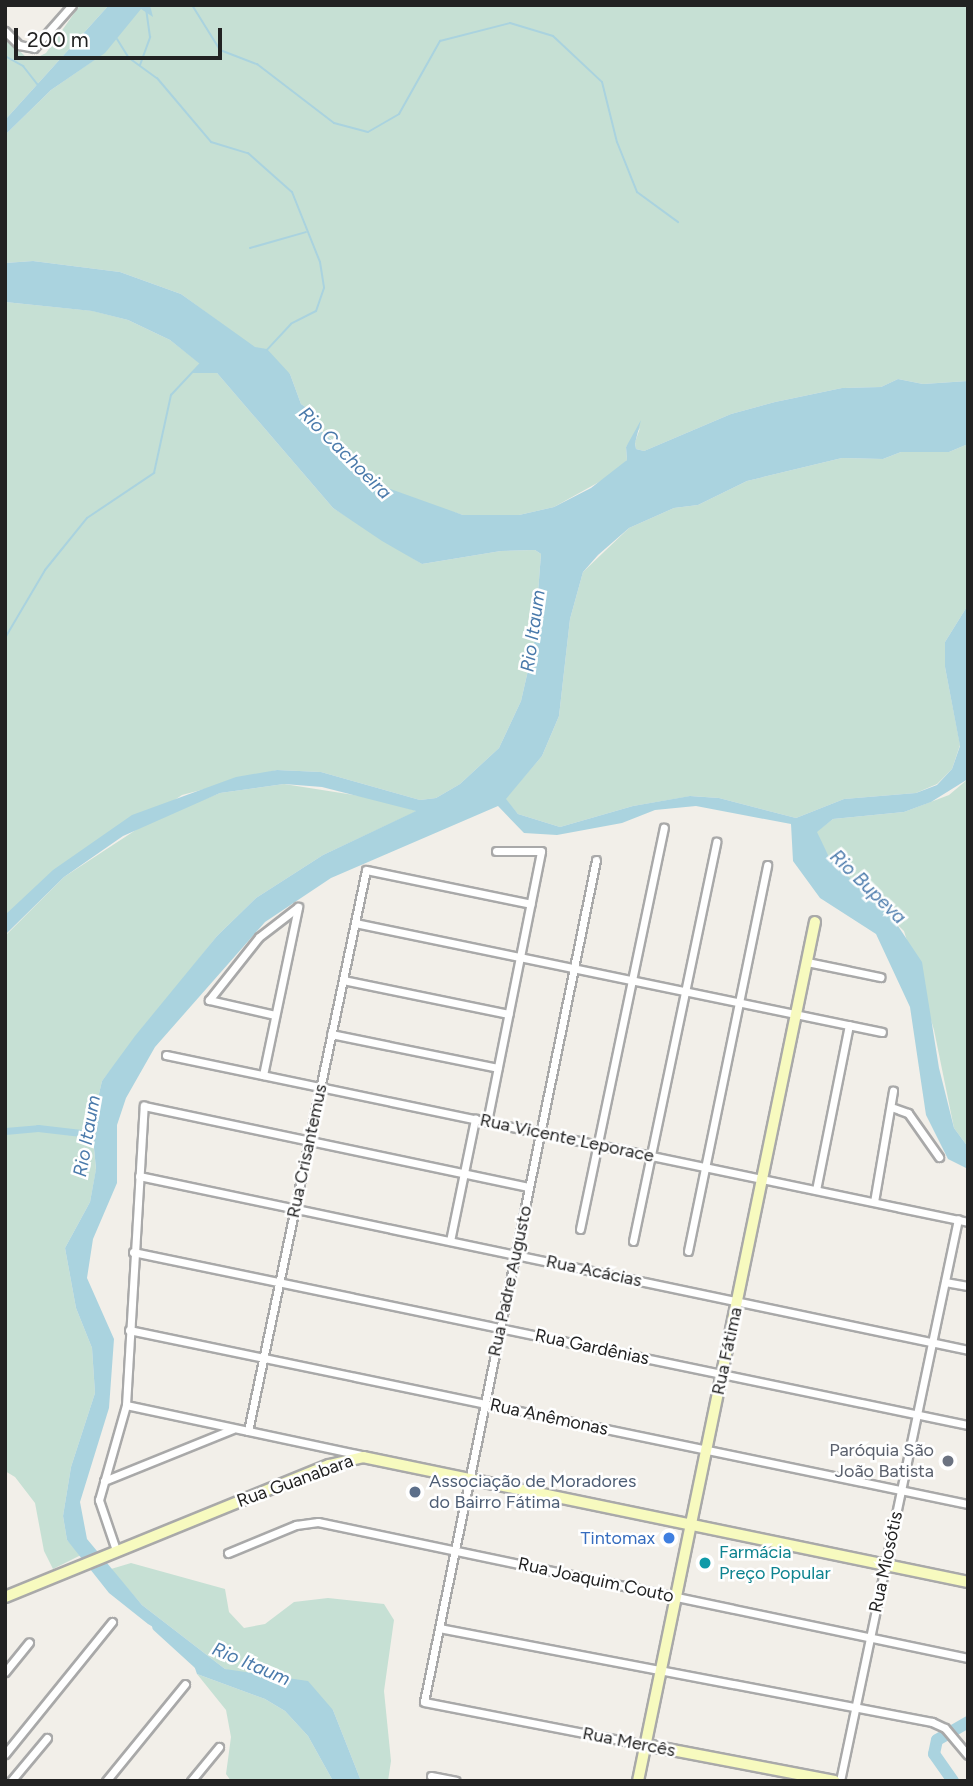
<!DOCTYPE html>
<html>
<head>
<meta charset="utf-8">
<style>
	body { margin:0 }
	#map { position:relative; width:973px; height:1786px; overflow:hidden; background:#f2efe9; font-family:Figtree,sans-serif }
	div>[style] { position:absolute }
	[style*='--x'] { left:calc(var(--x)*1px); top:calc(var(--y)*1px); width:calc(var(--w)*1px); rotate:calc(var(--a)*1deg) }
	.wetland>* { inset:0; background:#c6e0d4 }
	.water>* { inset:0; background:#aad3df }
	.stream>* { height:2px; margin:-1px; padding:0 1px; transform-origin:1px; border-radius:1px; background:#aad3df }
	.canal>* { height:7px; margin:-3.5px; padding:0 3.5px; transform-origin:3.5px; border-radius:3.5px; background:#aad3df }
	.river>* { height:12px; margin:-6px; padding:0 6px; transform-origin:6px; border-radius:6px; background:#aad3df }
	.roads { filter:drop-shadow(2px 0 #a9a9a9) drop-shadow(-2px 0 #a9a9a9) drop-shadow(0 2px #a9a9a9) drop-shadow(0 -2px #a9a9a9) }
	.street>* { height:7px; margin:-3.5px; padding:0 3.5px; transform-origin:3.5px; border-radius:3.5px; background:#fff }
	.secondary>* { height:10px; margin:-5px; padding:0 5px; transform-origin:5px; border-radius:5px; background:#f7fabf }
	.dots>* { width:19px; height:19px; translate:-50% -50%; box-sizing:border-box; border:4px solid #fff; border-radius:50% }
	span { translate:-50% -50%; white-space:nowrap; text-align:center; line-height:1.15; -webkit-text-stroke:5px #fff; paint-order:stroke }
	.street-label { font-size:18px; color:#222 }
	.worship-label { font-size:18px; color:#5b616d }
	.right { translate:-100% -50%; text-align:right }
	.service-label { font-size:18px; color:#4e5e75 }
	.left { translate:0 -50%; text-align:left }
	.shop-label { font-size:18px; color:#366cbe }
	.culture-label { font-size:18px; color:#0d838f }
	.water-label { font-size:19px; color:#4a7aab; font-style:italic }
	.frame { position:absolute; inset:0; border:7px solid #222; pointer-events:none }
	.scale { position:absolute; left:14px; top:28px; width:208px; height:32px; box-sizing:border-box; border:4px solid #222; border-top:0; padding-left:9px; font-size:21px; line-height:24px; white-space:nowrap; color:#222; -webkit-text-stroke:5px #fff; paint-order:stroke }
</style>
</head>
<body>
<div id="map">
	<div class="wetland">
		<div style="clip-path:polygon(80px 5px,109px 5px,5px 120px,5px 37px,27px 58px,36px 58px,46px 53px)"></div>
		<div style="clip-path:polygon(150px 5px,968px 5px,968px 381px,923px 384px,898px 379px,881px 387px,842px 388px,775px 402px,731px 414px,644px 451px,636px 449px,635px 442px,640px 428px,626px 447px,627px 460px,617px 472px,554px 507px,519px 515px,463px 515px,397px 495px,382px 486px,316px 425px,313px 412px,301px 404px,290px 374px,181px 294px,120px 272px,33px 261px,5px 263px,5px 135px,51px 90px,97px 58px,141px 8px,151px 14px)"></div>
		<div style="clip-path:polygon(5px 302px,93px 311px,128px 320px,170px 340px,201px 364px,193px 373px,217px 373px,333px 508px,422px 564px,501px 551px,535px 550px,541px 554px,534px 644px,521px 701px,499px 748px,460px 784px,436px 798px,420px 800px,321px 772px,277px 770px,182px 795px,5px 915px)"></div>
		<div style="clip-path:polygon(968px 444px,968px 605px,945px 642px,945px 667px,960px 745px,952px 769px,937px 784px,916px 793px,844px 799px,796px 818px,719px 798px,691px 796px,633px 806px,560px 827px,518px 814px,505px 799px,542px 756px,559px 716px,570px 619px,583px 572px,629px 528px,674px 508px,698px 505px,747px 481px,842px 458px,883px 459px,901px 452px,949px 452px)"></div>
		<div style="clip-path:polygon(968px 779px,968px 1147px,954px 1128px,934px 1030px,904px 931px,831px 861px,816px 832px,833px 819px,904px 812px,949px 795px)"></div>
		<div style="clip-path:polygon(284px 784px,373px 798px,417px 811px,323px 855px,256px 898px,217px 936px,102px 1081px,88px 1140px,94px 1148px,96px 1170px,90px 1202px,65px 1248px,76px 1308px,92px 1348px,95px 1393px,71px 1467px,63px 1516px,67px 1540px,81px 1555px,53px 1569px,44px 1551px,35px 1503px,15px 1477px,5px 1471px,5px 936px,64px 877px,148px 822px,220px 793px)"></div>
		<div style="clip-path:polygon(131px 1563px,225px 1589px,229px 1612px,244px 1628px,265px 1624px,294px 1602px,328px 1598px,384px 1604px,394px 1620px,384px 1691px,391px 1761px,388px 1781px,361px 1781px,333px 1710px,225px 1669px,142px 1605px,111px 1569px)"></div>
		<div style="clip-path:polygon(197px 1674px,265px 1699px,285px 1711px,308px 1736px,333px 1781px,231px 1781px,226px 1774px,231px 1737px,226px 1710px)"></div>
	</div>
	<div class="water">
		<div style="clip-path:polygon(109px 5px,150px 5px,153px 17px,141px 9px,105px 53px,51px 90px,5px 135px,5px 120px)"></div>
		<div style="clip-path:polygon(33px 261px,120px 272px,181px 294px,255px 347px,267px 349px,290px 374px,301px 404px,313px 412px,316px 426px,382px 486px,463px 515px,519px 515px,554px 507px,591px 488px,627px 460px,626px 447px,641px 420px,635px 443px,636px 449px,644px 451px,731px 414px,775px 402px,842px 388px,881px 387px,898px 379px,923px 384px,968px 381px,968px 444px,949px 452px,901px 452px,883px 459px,842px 458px,747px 481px,698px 505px,674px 508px,629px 528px,598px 555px,583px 572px,570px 619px,559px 716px,542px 756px,506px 799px,518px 814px,560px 827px,633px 806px,690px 796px,719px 798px,796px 818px,844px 799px,916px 793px,937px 785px,952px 769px,960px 746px,945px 667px,945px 642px,968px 605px,968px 779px,931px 802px,904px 812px,833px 819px,817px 832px,831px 861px,890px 914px,922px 962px,939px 1068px,954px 1128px,968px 1147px,968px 1169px,948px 1159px,926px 1115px,910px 1007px,876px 934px,820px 898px,793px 861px,791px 824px,696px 806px,655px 810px,622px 823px,557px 835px,524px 833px,498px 806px,331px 878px,265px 922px,155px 1047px,126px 1098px,117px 1125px,117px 1183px,93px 1239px,87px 1278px,114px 1339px,109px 1408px,80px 1502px,87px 1539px,142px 1605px,225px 1669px,308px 1681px,333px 1710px,361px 1781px,333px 1781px,308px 1736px,285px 1711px,265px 1699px,197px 1674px,188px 1648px,148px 1624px,109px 1593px,67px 1540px,63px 1516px,71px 1467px,95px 1393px,92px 1348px,76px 1308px,65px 1248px,90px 1202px,96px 1169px,94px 1148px,88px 1140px,102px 1081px,135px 1036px,217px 936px,256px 898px,323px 855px,416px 811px,322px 787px,284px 784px,220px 793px,123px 836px,64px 877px,5px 935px,5px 915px,53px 870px,132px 815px,236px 777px,277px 770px,321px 772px,420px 800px,436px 798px,460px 784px,499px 748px,521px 701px,534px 644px,541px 554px,535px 550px,501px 551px,422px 564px,382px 541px,333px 508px,217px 373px,192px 373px,200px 364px,170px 340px,128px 320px,92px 311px,5px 302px,5px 263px)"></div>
	</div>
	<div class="stream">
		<div style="--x:192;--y:5;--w:53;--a:58.1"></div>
		<div style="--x:220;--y:50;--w:40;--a:21"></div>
		<div style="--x:257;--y:64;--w:97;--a:37.5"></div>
		<div style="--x:334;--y:123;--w:35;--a:15"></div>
		<div style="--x:368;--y:132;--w:36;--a:-30"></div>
		<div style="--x:399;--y:114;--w:84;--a:-60.7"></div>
		<div style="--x:440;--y:41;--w:72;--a:-14.4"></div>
		<div style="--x:510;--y:23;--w:45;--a:16.8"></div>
		<div style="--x:553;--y:36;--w:67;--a:43.2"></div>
		<div style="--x:602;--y:82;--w:62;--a:76"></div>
		<div style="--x:617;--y:142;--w:54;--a:68.2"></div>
		<div style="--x:637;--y:192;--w:51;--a:36.2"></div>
		<div style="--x:117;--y:39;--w:22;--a:58"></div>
		<div style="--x:129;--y:58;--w:34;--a:36"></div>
		<div style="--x:157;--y:78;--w:84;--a:49.8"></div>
		<div style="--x:211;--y:142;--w:39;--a:17"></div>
		<div style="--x:248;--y:153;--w:59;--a:41.6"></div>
		<div style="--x:292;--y:192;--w:75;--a:68.2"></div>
		<div style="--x:320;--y:262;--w:26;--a:81"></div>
		<div style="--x:324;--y:288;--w:24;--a:109"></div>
		<div style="--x:316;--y:311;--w:28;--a:153"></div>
		<div style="--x:291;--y:324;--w:35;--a:133"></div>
		<div style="--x:5;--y:56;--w:21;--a:29"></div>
		<div style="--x:23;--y:66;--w:24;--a:52"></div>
		<div style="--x:140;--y:65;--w:30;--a:-70"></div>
		<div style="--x:150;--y:37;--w:27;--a:-98"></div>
		<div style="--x:250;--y:248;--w:58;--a:-15.9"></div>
		<div style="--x:5;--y:638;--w:79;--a:-59.5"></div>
		<div style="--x:45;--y:570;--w:67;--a:-51.1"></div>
		<div style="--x:87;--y:518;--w:81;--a:-33.9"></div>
		<div style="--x:154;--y:473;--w:80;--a:-77.7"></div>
		<div style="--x:171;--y:395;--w:42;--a:-46.9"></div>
	</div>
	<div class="canal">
		<div style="--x:5;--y:1131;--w:33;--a:-5"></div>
		<div style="--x:38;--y:1128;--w:52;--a:6.6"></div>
	</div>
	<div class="river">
		<div style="--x:158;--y:1626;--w:62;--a:42.4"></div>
		<div style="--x:953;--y:1781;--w:33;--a:-125"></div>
		<div style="--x:934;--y:1754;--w:14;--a:-78"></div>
		<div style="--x:937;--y:1740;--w:36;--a:-30"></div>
	</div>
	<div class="roads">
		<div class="street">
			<div style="--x:5;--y:31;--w:20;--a:45"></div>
			<div style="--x:19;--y:45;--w:15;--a:11"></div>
			<div style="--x:34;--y:48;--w:57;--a:-48.5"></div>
			<div style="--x:596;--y:860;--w:859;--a:101.55"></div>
			<div style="--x:424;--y:1702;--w:226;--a:11"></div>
			<div style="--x:355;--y:923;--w:538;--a:11.69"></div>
			<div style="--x:807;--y:962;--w:75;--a:11.6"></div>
			<div style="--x:343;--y:980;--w:169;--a:11.6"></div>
			<div style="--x:275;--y:1015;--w:68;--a:-167.2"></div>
			<div style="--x:209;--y:1000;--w:80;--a:-51.6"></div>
			<div style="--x:259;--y:937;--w:49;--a:-37.6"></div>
			<div style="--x:331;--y:1034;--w:170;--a:11.5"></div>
			<div style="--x:166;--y:1055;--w:819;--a:11.76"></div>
			<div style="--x:263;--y:1075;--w:172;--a:-78.2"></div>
			<div style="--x:894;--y:1108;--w:15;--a:20"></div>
			<div style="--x:908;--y:1113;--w:54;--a:54.8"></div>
			<div style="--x:487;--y:1122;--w:276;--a:-78.7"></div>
			<div style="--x:541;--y:851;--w:45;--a:180"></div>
			<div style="--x:139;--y:1176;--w:847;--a:11.85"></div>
			<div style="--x:816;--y:1190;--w:168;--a:-78.7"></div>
			<div style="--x:874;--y:1202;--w:113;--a:-80.3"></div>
			<div style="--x:580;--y:1229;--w:410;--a:-78.2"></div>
			<div style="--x:450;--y:1241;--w:125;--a:-78.4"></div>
			<div style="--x:633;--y:1241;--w:408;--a:-78.2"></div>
			<div style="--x:688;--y:1251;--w:394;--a:-78.4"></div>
			<div style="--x:133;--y:1252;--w:853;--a:11.71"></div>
			<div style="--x:945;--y:1282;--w:23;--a:10"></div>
			<div style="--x:129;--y:1330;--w:857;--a:11.72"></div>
			<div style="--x:126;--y:1405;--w:244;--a:12"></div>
			<div style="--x:248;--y:1431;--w:573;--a:-78.12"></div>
			<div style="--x:366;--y:870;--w:168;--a:11.6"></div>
			<div style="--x:104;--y:1481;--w:139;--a:-22"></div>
			<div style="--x:116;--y:1550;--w:53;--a:-108.8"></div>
			<div style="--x:99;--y:1500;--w:99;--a:-74.1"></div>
			<div style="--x:126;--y:1405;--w:300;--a:-86.6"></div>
			<div style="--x:144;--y:1106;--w:393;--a:11.9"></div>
			<div style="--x:228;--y:1553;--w:74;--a:-22.4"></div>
			<div style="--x:296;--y:1525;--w:22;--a:-8"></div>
			<div style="--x:318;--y:1522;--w:664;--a:11.82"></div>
			<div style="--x:439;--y:1628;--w:502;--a:10.79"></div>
			<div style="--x:932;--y:1722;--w:14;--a:25"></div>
			<div style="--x:945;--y:1728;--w:35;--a:50"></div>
			<div style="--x:5;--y:1672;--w:38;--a:-51"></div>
			<div style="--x:5;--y:1754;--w:170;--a:-51"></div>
			<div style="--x:431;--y:1776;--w:25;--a:11"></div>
			<div style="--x:11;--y:1781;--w:56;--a:-50.1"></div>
			<div style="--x:106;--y:1781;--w:125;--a:-50.8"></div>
			<div style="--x:191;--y:1781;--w:44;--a:-50.5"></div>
			<div style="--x:840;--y:1781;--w:574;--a:-78.14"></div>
		</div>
		<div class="secondary">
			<div style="--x:5;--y:1597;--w:350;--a:-22.2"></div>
			<div style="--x:329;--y:1465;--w:35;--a:-13"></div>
			<div style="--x:363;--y:1457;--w:618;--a:11.67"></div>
			<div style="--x:646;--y:1745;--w:192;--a:10.8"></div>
			<div style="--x:638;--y:1781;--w:877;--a:-78.36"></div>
		</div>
	</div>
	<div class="dots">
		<div style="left:948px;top:1461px;background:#6b7280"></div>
		<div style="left:415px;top:1492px;background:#5c6f8a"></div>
		<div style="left:669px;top:1538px;background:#3f7fe0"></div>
		<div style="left:705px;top:1563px;background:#0f9aa8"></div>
	</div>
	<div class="street-label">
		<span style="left:567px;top:1138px;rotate:12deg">Rua Vicente Leporace</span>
		<span style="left:307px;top:1151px;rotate:-78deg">Rua Crisantemus</span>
		<span style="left:594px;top:1271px;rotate:12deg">Rua Acácias</span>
		<span style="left:510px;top:1281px;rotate:-78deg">Rua Padre Augusto</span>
		<span style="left:592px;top:1347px;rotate:12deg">Rua Gardênias</span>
		<span style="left:727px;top:1351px;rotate:-78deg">Rua Fátima</span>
		<span style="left:549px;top:1417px;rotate:12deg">Rua Anêmonas</span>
		<span style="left:295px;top:1481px;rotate:-20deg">Rua Guanabara</span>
		<span style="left:886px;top:1562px;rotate:-78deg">Rua Miosótis</span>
		<span style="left:596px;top:1580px;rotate:12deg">Rua Joaquim Couto</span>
		<span style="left:629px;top:1742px;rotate:11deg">Rua Mercês</span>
	</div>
	<div class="worship-label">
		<span class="right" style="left:934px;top:1461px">Paróquia São<br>João Batista</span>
	</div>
	<div class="service-label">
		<span class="left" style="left:429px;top:1492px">Associação de Moradores<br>do Bairro Fátima</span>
	</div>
	<div class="shop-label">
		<span class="right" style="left:655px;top:1538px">Tintomax</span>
	</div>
	<div class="culture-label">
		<span class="left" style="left:719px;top:1563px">Farmácia<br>Preço Popular</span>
	</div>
	<div class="water-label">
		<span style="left:345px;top:453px;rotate:45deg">Rio Cachoeira</span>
		<span style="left:533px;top:631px;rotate:-82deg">Rio Itaum</span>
		<span style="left:868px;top:887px;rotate:44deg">Rio Bupeva</span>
		<span style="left:87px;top:1136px;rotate:-80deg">Rio Itaum</span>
		<span style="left:251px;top:1664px;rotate:23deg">Rio Itaum</span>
	</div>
	<div class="frame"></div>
	<div class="scale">200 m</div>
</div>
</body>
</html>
